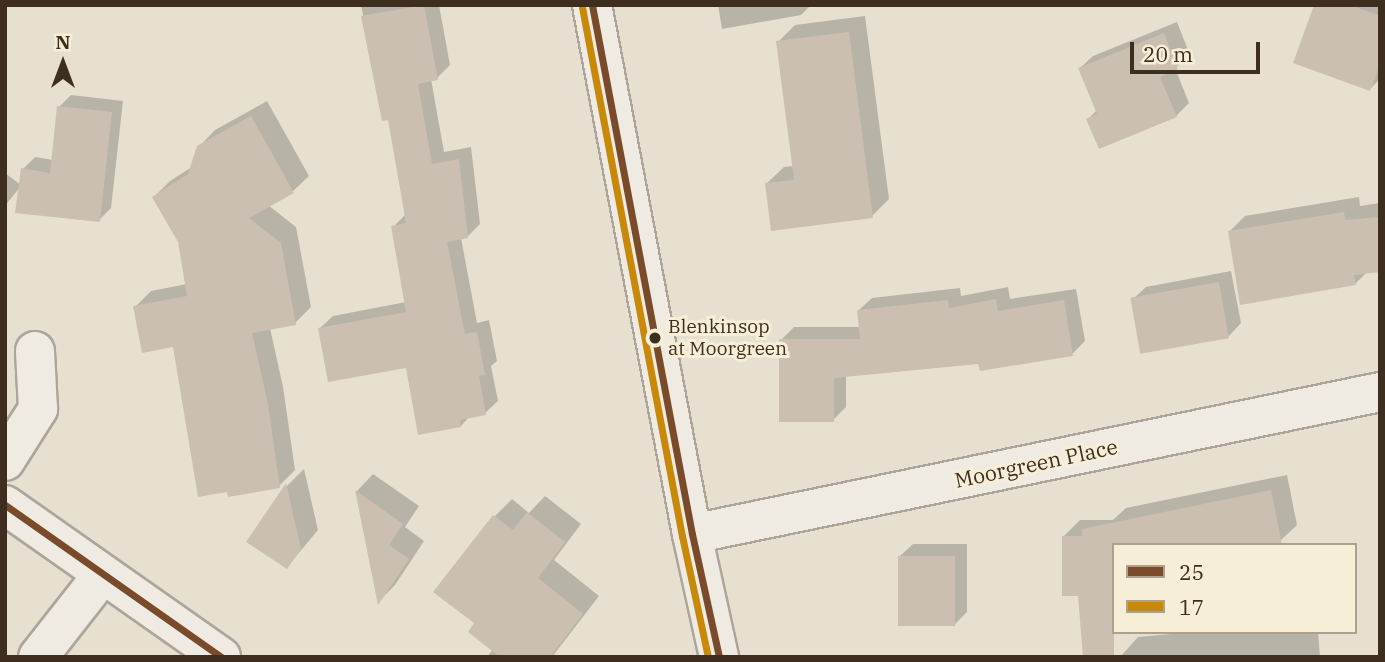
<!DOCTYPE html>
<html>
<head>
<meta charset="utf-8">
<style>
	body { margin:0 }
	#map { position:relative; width:1385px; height:662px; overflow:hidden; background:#e7e0d1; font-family:"IBM Plex Serif",serif }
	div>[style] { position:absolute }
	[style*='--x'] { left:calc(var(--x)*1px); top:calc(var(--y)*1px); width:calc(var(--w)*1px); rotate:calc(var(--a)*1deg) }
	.shadow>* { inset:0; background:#0003 }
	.building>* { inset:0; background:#cbbfb2; transform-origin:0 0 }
	.roads { filter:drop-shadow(2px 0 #ada599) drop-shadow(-2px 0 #ada599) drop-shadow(0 2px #ada599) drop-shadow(0 -2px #ada599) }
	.street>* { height:38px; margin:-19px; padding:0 19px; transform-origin:19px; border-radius:19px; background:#efebe3 }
	.secondary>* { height:38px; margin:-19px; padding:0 19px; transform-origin:19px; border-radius:19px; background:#efebe3 }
	.bus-1>* { height:7px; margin:-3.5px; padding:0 3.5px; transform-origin:3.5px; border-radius:3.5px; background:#7a4b2a }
	.bus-2>* { height:7px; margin:-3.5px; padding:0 3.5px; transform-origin:3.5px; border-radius:3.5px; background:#c88808 }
	.dots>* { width:19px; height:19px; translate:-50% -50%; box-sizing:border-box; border:4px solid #f7eed8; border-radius:50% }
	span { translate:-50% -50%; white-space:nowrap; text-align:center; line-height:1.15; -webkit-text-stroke:6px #f7eed8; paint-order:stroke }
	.bus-label { font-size:19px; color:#3d2e20 }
	.left { translate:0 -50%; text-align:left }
	.street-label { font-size:21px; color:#3d2e20 }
	.frame { position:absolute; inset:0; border:7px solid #3d2e20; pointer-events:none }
	.legend { position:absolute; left:1112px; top:543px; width:245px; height:91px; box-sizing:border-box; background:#f7eed8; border:2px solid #ada18e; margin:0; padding:9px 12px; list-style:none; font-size:21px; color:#3d2e20 }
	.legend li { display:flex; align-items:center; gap:14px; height:35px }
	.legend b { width:35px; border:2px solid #ada18e }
	.north { position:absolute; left:28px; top:28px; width:70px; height:70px; -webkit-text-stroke:5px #f7eed8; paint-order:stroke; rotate:0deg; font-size:19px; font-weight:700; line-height:28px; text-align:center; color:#3d2e20 }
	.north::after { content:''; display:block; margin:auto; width:24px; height:32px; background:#3d2e20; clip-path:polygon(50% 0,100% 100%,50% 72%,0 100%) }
	.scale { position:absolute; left:1130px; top:42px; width:130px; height:32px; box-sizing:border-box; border:4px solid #3d2e20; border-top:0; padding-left:9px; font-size:21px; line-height:24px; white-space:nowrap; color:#3d2e20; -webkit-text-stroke:5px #f7eed8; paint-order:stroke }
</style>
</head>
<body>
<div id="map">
	<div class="shadow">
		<div style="clip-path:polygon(361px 5px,439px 5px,450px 65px,437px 78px,431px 79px,444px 152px,471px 147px,480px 224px,467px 237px,461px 238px,477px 323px,489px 320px,497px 361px,491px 366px,498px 401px,485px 413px,470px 416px,461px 426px,408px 365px,320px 328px,333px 316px,406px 302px,393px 227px,406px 214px,389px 118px,383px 119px)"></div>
		<div style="clip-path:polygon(718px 5px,811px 5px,801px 15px,722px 29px)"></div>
		<div style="clip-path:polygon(1315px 5px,1380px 5px,1380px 79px,1370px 89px)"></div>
		<div style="clip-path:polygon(865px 16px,889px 199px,872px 216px,766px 184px,784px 167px,794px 166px,778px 42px,795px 25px)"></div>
		<div style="clip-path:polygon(1177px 22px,1190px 55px,1175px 68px,1189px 103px,1176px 116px,1088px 119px,1097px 110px,1080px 68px,1093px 56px)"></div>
		<div style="clip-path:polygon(71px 95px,123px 101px,111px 208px,99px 220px,20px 187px,5px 206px,5px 173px,21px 185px,23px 169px,35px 157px,53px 160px,59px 107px)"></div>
		<div style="clip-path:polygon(267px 101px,309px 176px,293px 191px,268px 205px,296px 227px,311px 307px,295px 323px,270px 328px,283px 387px,295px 470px,279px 486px,174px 345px,135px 307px,151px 291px,187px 284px,179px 242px,154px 197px,170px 181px,192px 167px,199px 147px,215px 130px)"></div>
		<div style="clip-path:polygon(1359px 197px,1360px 206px,1380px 203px,1380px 270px,1367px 272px,1355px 284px,1229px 232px,1245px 216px)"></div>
		<div style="clip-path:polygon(1231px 271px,1241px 323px,1229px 336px,1133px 299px,1146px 287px)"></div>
		<div style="clip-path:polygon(1008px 287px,1010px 299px,1076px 289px,1085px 341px,1072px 354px,846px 375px,846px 407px,833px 420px,781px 340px,794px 327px,861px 327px,859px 310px,872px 298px,960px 288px,961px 296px)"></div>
		<div style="clip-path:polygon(304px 469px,318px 530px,287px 567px,249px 542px,288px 485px)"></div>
		<div style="clip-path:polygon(373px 474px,419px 506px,405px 527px,424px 541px,395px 585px,379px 601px,357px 491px)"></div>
		<div style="clip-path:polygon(1287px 475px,1297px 525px,1280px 541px,1114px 545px,1064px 536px,1080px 520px,1113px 520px,1126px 508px)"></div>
		<div style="clip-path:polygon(545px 496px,581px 524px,554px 560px,599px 596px,552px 657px,487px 657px,493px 649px,477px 622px,494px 517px,512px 499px,529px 513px)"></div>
		<div style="clip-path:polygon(913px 544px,967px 544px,967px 612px,954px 625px,900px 556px)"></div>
		<div style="clip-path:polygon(1193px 632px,1318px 632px,1320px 657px,1120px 657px,1138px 637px)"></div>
	</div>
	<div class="building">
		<div style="clip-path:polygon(424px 5px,438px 80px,418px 84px,432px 164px,459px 159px,468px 238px,447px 242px,465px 334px,477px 332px,485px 375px,479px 376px,486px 415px,460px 420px,461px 427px,418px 435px,406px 368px,328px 382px,318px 328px,406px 312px,391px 226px,406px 223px,388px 120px,382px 121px,361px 16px)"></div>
		<div style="clip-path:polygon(1314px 5px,1351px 5px,1380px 16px,1380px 64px,1370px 91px,1293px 63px)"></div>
		<div style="clip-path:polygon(849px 32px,873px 218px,771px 231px,765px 183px,794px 180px,776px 41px)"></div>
		<div style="clip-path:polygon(1164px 33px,1178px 69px,1160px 77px,1177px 117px,1099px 149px,1086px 119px,1097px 114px,1078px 68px)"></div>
		<div style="clip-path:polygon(57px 106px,112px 112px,100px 222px,15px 213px,21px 168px,50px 173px)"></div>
		<div style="clip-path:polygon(251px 116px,294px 193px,249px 218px,281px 243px,296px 325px,252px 333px,268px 404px,280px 488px,228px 497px,227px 492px,198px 497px,173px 347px,142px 353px,133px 306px,187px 296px,178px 242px,152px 197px,188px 174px,197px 146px)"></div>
		<div style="clip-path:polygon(1344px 212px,1345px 220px,1380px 217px,1380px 272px,1354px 275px,1356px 285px,1240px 305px,1228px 231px)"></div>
		<div style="left:1219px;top:282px;width:57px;height:90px;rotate:80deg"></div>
		<div style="clip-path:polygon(996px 299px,998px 311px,1064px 300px,1073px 356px,980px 371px,978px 364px,834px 378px,834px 422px,779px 422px,779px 339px,860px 339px,857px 310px,948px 300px,949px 308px)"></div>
		<div style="clip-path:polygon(286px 483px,301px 549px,287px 569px,246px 542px)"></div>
		<div style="clip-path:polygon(355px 490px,403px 524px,389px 545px,409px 559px,378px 605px)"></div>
		<div style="clip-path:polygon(1271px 490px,1282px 545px,1114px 545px,1114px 657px,1083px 657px,1078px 596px,1062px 596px,1062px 536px,1082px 536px,1082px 529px)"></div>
		<div style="clip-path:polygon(527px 512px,565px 542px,538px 578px,583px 614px,550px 657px,500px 657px,468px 632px,474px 623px,433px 592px,493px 515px,513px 530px)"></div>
		<div style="left:898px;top:556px;width:57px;height:70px"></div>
	</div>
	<div class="roads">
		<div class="street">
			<div style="--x:5;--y:461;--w:62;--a:-57.6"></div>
			<div style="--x:38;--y:409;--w:58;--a:-93"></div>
			<div style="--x:692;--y:534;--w:703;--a:-11.66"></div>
			<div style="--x:38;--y:657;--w:105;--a:-51.9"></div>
		</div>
		<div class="secondary">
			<div style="--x:592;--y:5;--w:538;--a:79.3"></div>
			<div style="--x:692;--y:534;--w:126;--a:77.6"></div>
			<div style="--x:5;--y:505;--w:264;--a:35.1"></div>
		</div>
	</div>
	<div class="bus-1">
		<div style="--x:592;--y:5;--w:538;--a:79.3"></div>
		<div style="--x:692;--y:534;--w:126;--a:77.6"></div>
		<div style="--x:5;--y:505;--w:264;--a:35.1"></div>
	</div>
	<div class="bus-2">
		<div style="--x:582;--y:7;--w:538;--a:79.3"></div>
		<div style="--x:682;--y:536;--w:124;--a:77.9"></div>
	</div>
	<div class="dots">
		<div style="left:655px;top:338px;background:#3d2e20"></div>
	</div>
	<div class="bus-label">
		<span class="left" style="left:668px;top:338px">Blenkinsop<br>at Moorgreen</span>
	</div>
	<div class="street-label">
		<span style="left:1036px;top:463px;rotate:-12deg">Moorgreen Place</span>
	</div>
	<div class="frame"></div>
	<ul class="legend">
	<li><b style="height:9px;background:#7a4b2a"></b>25</li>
	<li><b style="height:9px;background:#c88808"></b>17</li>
	</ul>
	<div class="north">N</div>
	<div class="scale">20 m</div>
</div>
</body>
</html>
